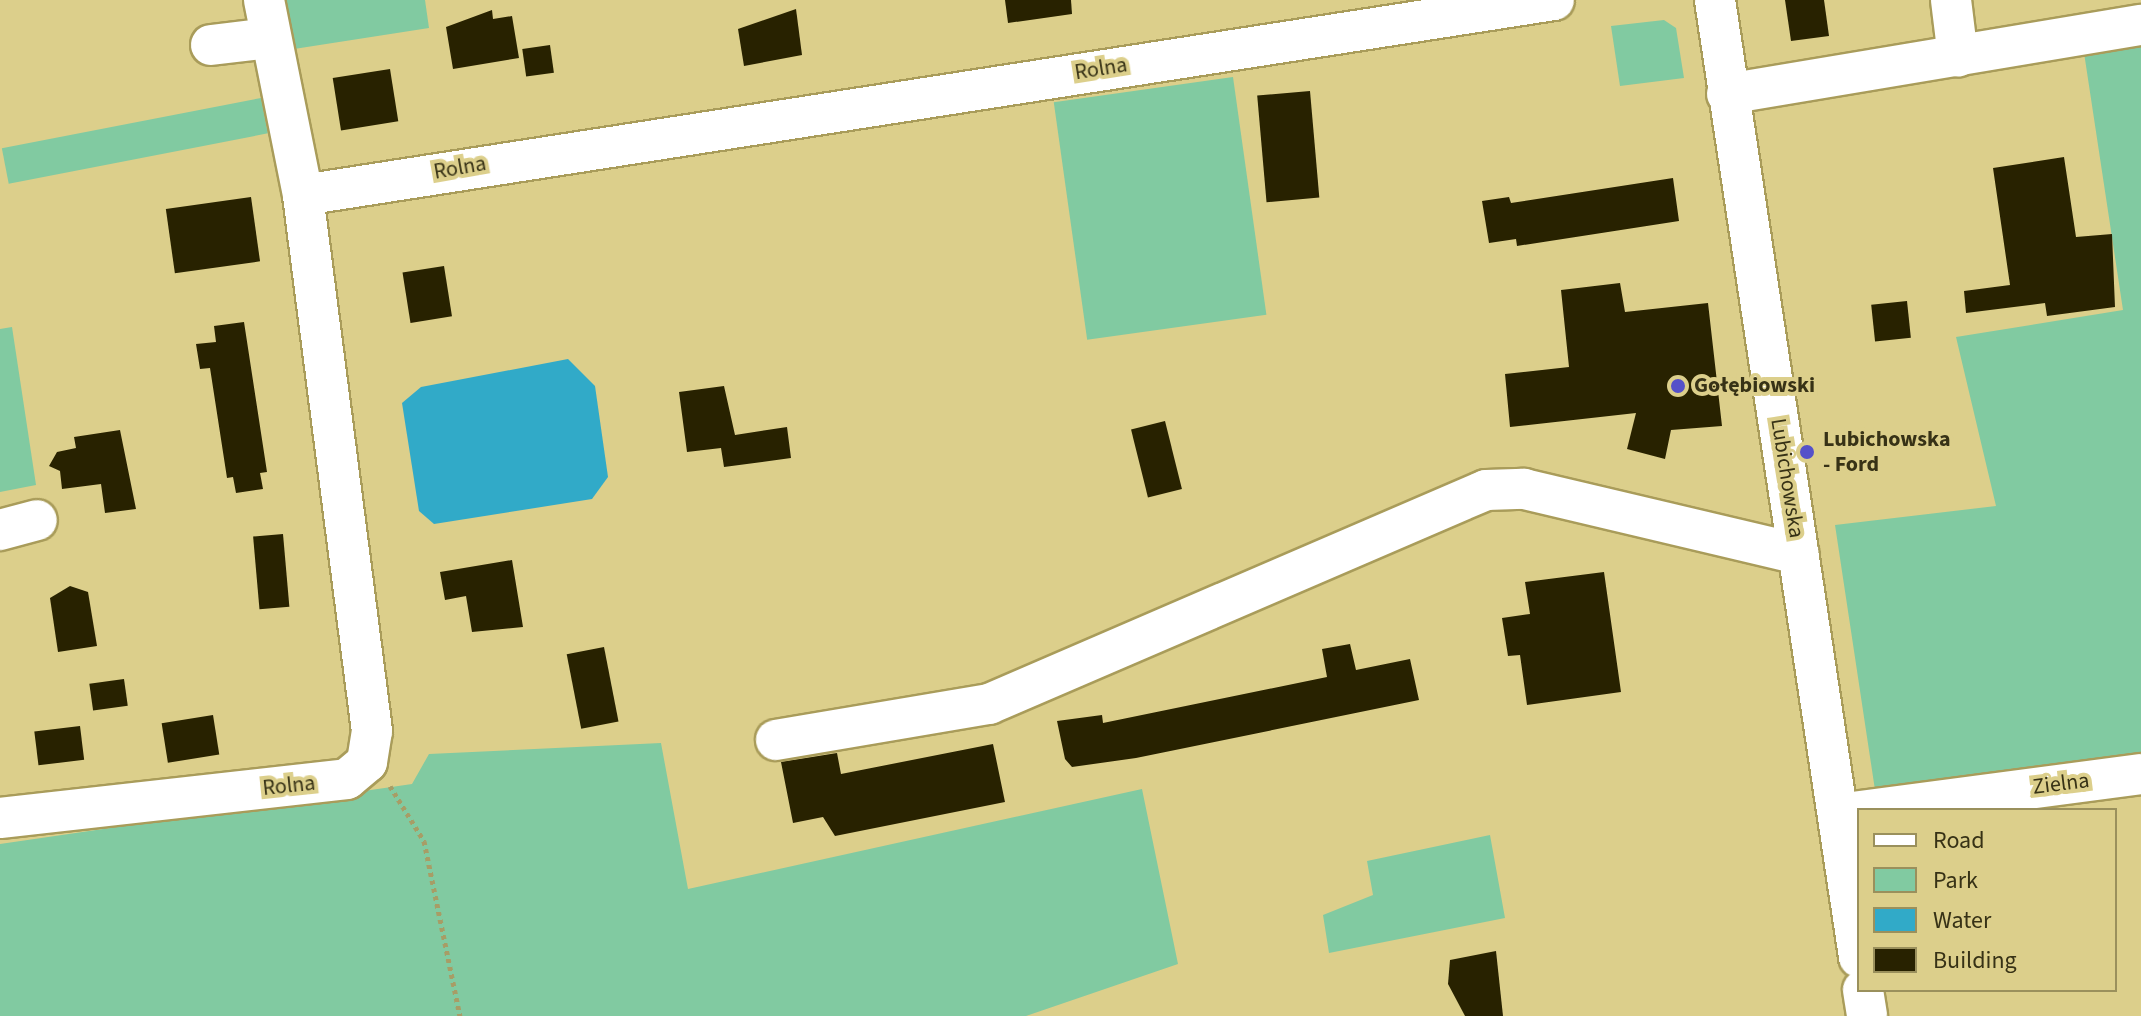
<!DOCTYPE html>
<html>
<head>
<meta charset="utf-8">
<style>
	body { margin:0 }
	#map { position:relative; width:2141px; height:1016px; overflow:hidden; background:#dccf8b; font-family:"Source Sans 3",sans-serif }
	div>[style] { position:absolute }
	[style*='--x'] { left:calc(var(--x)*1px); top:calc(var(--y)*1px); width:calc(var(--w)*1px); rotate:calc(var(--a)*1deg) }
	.green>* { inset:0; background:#81caa1; transform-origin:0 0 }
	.water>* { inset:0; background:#31aac8 }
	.building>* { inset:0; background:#282200; transform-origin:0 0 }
	.path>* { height:5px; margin-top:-2.5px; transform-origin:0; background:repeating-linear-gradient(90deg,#a79d66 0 4px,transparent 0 8px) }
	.roads { filter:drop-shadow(2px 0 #a99c5a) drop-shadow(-2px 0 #a99c5a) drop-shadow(0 2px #a99c5a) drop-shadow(0 -2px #a99c5a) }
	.minor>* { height:40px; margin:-20px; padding:0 20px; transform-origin:20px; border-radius:20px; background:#fff }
	.dots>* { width:22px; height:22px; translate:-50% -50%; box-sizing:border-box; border:4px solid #dccf8b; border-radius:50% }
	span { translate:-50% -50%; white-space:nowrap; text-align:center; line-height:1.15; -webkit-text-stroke:8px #dccf8b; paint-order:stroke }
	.street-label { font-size:22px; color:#373216 }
	.poi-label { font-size:22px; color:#373216; font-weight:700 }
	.left { translate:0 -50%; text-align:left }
	.legend { position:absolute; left:1857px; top:808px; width:260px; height:184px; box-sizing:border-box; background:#dccf8b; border:2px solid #9a905c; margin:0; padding:10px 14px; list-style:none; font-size:24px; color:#373216 }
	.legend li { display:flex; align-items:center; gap:16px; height:40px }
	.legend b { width:40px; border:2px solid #9a905c }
</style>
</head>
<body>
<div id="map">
	<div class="green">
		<div style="clip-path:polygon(286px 0,425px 0,429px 28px,294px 49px)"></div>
		<div style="clip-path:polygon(1664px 20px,1676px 28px,1684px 78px,1620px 86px,1611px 26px)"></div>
		<div style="clip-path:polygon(2141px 37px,2141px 760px,1875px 790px,1835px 525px,1996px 506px,1956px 337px,2123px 310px,2083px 46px)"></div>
		<div style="left:1233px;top:77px;width:240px;height:181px;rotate:82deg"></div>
		<div style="left:261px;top:98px;width:36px;height:264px;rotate:79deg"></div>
		<div style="clip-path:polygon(12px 327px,36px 485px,0 492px,0 329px)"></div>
		<div style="clip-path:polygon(661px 743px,688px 889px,1142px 789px,1178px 964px,1026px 1016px,0 1016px,0 844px,412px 784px,429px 754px)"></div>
		<div style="clip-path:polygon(1490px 835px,1505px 918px,1329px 953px,1323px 915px,1373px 895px,1367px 861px)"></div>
	</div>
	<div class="water">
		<div style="clip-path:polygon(568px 359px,595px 386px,608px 477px,592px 499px,434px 524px,419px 511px,402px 403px,421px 387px)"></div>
	</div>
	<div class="building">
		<div style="clip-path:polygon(1005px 0,1071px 0,1072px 14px,1008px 23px)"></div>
		<div style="clip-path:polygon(1785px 0,1824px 0,1829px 36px,1791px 41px)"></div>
		<div style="clip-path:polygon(796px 9px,802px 55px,744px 66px,738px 29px)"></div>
		<div style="clip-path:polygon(492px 10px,493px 19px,512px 16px,519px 58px,453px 69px,446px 27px)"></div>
		<div style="left:550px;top:45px;width:28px;height:28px;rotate:82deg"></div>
		<div style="left:390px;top:69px;width:53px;height:58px;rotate:81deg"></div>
		<div style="left:1310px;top:91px;width:107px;height:53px;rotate:85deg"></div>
		<div style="clip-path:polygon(2064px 157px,2076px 237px,2112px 234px,2115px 307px,2047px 316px,2045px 303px,1966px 313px,1964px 291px,2010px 285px,1993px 168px)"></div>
		<div style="clip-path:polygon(1673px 178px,1679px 221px,1517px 246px,1516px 239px,1489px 243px,1482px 201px,1509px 197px,1511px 203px)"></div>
		<div style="left:251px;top:197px;width:65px;height:86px;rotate:82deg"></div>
		<div style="left:444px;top:266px;width:51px;height:42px;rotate:81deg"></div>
		<div style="clip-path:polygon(1620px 283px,1625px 312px,1708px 303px,1722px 426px,1671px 430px,1665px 459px,1627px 449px,1636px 413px,1510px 427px,1505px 374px,1569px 367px,1561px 290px)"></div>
		<div style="left:1907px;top:301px;width:37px;height:36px;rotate:84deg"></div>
		<div style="clip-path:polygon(244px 322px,267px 472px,260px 473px,263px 489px,236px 493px,233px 477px,227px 478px,210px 368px,200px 369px,196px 344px,216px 342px,214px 326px)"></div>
		<div style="clip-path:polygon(724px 386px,735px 435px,787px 427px,791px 458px,724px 467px,721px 448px,687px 452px,679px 392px)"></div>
		<div style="left:1165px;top:421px;width:70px;height:35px;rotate:76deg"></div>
		<div style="clip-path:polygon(120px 430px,136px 509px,105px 513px,101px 484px,62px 489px,60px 471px,49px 466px,57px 452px,76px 448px,74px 437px)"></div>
		<div style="left:283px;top:534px;width:73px;height:30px;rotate:85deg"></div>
		<div style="clip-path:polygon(512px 560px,523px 627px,472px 632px,466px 596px,445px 600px,440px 572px)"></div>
		<div style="clip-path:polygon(1604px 572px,1621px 692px,1527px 705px,1520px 655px,1508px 656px,1502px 618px,1530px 614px,1525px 582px)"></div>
		<div style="clip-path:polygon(70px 586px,88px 592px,97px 646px,58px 652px,50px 598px)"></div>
		<div style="clip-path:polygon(1350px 644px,1356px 670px,1410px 659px,1419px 700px,1136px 758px,1072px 767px,1065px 759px,1057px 721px,1102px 715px,1103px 723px,1327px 677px,1322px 649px)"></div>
		<div style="left:604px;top:647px;width:76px;height:38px;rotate:79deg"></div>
		<div style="left:124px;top:679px;width:27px;height:35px;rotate:82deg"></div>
		<div style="left:213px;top:715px;width:40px;height:52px;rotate:81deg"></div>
		<div style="left:80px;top:726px;width:34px;height:46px;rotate:83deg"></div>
		<div style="clip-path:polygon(993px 744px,1005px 802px,835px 836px,823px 817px,793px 823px,781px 762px,837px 753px,841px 774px)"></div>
		<div style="clip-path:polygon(1496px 951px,1503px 1016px,1465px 1016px,1448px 984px,1450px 960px)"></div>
	</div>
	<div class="path">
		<div style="--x:390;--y:786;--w:65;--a:58.3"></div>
		<div style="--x:424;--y:841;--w:179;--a:78.4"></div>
	</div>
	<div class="roads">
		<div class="minor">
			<div style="--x:264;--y:0;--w:199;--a:78.7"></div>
			<div style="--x:1715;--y:0;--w:968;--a:81.44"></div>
			<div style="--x:1951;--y:0;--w:57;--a:83"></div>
			<div style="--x:211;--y:45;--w:58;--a:-6.9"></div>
			<div style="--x:1727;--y:94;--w:420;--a:-9.5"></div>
			<div style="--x:0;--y:530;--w:38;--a:-15"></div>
			<div style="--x:776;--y:740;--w:216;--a:-9.6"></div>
			<div style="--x:989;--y:704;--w:541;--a:-23.3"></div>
			<div style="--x:1486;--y:490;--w:38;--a:-2"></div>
			<div style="--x:1524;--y:489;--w:282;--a:13.3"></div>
			<div style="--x:1838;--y:814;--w:306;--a:-7.5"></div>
			<div style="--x:0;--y:818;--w:349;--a:-6.4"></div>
			<div style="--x:347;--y:779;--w:26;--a:-40"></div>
			<div style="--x:367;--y:762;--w:31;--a:-81"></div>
			<div style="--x:372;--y:731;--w:540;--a:-97.34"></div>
			<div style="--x:303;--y:195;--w:1266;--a:-8.86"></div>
			<div style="--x:1863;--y:990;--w:26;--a:81"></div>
		</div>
	</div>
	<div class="dots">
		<div style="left:1678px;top:386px;background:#5551c9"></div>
		<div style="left:1807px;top:452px;background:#5551c9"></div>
	</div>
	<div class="street-label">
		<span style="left:1101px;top:69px;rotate:-9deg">Rolna</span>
		<span style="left:460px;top:168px;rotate:-10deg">Rolna</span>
		<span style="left:1787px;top:478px;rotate:81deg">Lubichowska</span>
		<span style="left:2061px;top:784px;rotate:-7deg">Zielna</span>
		<span style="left:289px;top:786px;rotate:-6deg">Rolna</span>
	</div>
	<div class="poi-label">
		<span class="left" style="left:1694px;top:386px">Gołębiowski</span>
		<span class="left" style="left:1823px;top:452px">Lubichowska<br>- Ford</span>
	</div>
	<ul class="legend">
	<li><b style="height:10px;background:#fff"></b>Road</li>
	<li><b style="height:22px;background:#81caa1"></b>Park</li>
	<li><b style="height:22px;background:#31aac8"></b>Water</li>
	<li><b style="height:22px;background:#282200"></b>Building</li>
	</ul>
</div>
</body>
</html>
